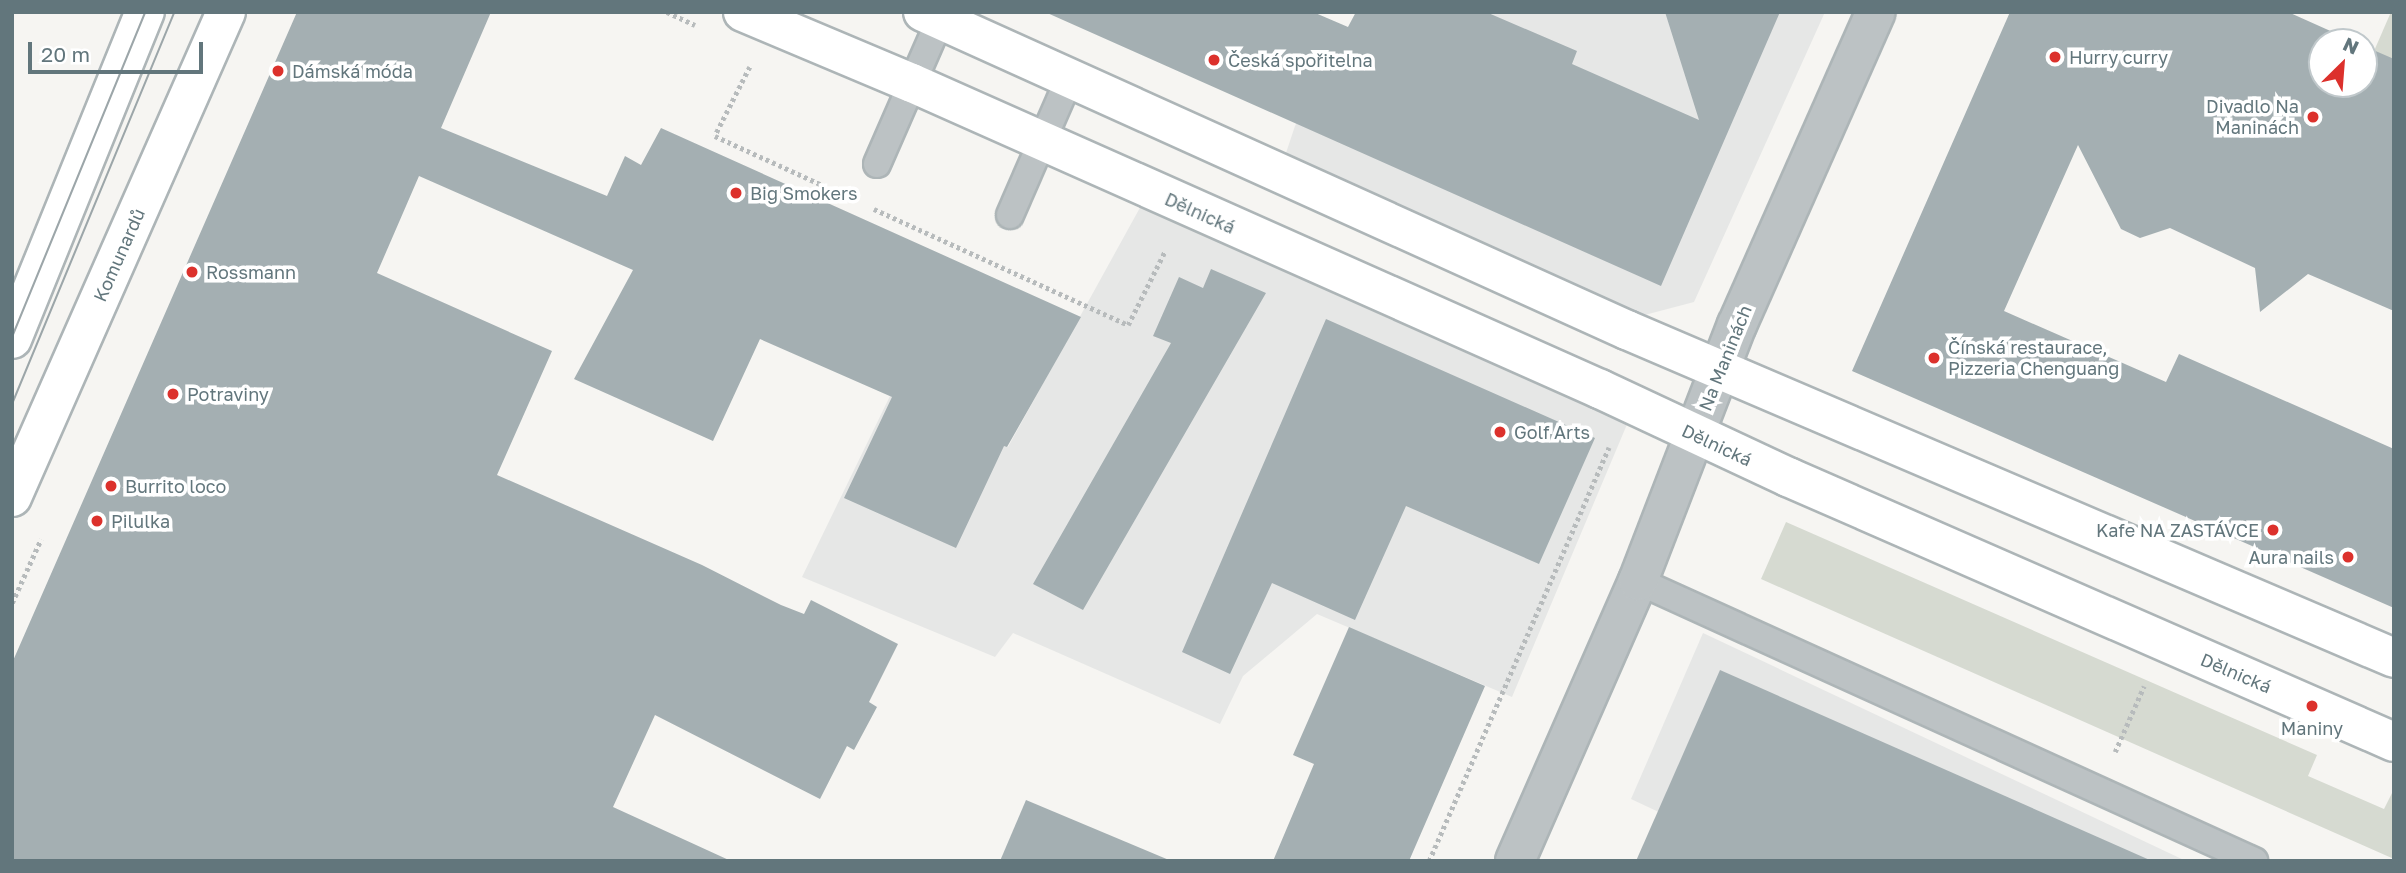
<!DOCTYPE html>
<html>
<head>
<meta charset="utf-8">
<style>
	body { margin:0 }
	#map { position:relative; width:2406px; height:873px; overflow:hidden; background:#f6f5f2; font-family:"Golos Text",sans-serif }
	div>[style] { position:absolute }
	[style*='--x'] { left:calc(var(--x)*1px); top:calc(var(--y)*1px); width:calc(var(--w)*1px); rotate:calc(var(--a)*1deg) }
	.built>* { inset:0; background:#e6e7e6 }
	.green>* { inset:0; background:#d6dad1 }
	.building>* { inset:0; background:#a4afb2 }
	.path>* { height:4.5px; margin-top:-2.25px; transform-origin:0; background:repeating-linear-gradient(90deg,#b7bbbc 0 3.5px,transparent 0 7px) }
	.roads { filter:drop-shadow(2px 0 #adb5b7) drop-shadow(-2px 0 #adb5b7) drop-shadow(0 2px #adb5b7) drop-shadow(0 -2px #adb5b7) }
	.lane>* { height:26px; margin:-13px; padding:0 13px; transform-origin:13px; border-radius:13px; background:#bcc2c4 }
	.street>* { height:38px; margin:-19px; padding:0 19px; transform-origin:19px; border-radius:19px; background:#bcc2c4 }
	.secondary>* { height:38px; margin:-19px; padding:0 19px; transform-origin:19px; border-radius:19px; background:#fff }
	.tram>* { height:2px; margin:-1px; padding:0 1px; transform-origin:1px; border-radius:1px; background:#9ca6a9 }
	.dots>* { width:19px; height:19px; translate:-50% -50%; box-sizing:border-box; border:4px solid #fff; border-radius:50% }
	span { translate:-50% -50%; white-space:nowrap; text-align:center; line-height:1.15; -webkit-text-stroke:7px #fff; paint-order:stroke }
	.poi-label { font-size:18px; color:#62767c }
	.left { translate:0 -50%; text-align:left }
	.right { translate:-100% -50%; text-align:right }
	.street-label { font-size:18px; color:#62767c }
	.frame { position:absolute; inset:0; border:14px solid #62767c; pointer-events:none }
	.north { position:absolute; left:2308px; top:28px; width:70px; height:70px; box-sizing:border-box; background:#fff; border:2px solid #c0c8cb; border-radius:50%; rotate:25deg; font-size:19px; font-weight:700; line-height:28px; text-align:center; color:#62767c }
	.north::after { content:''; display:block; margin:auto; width:24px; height:32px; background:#dc312c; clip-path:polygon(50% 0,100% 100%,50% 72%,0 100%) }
	.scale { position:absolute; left:28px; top:42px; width:175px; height:32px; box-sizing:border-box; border:4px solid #62767c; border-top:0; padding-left:9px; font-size:21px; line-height:24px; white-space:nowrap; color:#62767c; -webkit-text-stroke:5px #fff; paint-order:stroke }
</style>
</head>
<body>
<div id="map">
	<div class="built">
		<div style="clip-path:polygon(1356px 12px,1825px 12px,1694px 302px,1637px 317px,1285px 156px,1295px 126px)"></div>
		<div style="clip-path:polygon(1142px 204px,1628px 422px,1512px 697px,1317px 614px,1243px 676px,1220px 724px,1013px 633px,995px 657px,802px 577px,890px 396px,1008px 447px)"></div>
		<div style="clip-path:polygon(1703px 633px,2186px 861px,1763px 861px,1631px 799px)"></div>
	</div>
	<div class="green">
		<div style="clip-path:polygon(2391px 12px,2394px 12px,2394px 95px,2374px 51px)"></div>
		<div style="clip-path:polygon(1786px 522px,2317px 755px,2308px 776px,2384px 809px,2394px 789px,2394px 859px,1761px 579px)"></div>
	</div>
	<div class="building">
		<div style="clip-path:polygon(297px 12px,491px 12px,441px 128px,607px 196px,625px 156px,641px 165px,661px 128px,1081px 317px,1007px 447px,1004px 446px,956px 548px,844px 498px,892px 397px,760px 339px,713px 441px,574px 379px,633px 270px,419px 176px,377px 273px,552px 351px,497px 475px,702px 565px,781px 605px,804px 614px,811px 600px,898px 644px,869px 702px,877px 707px,854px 750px,847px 746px,820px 799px,655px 715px,613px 807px,731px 861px,12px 861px,12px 663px)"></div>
		<div style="clip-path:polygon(1045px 12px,1313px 12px,1348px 27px,1356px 12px,1486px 12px,1577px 51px,1572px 64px,1699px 120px,1665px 12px,1780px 12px,1661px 286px)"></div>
		<div style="clip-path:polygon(2010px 12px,2288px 12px,2355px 42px,2322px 42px,2322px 84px,2364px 84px,2364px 46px,2394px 59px,2394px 311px,2308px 274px,2260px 312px,2255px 268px,2170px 228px,2140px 238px,2121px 229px,2078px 145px,2004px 311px,2166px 382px,2179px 354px,2394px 449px,2394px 608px,1852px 371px)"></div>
		<div style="clip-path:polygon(1211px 269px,1266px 293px,1083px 610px,1033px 584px,1171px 343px,1153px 336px,1179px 277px,1203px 288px)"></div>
		<div style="clip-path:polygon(1326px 319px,1595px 438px,1539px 564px,1406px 506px,1355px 620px,1272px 583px,1230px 674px,1182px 652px)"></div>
		<div style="clip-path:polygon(1349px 627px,1485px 686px,1409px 861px,1273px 861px,1314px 764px,1293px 755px)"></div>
		<div style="clip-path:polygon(1720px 670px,2152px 861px,1636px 861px)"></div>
		<div style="clip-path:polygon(1026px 800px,1169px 860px,1169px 861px,1000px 861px)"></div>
	</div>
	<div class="path">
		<div style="--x:667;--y:12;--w:31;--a:25"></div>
		<div style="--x:750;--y:67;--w:77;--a:116.9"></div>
		<div style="--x:715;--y:136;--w:142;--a:24.6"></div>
		<div style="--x:874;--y:209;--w:279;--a:24.5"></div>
		<div style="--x:1128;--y:325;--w:83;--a:-63.4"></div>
		<div style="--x:12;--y:603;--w:70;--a:-65.6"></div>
		<div style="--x:2115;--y:752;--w:72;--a:-66.3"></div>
		<div style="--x:1429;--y:861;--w:451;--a:-66.5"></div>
	</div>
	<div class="roads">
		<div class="lane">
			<div style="--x:877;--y:164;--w:157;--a:-66.4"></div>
			<div style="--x:1010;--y:215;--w:148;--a:-66.5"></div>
			<div style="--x:1638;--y:581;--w:677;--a:24.44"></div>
		</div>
		<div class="street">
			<div style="--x:1515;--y:861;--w:306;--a:-66.3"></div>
			<div style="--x:1638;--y:581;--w:274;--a:-68.9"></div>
			<div style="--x:1737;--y:325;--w:342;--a:-66.1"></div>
		</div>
		<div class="secondary">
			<div style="--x:743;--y:12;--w:183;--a:22.8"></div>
			<div style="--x:912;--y:83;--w:753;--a:23.98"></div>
			<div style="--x:1600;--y:389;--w:208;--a:25.1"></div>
			<div style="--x:1788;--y:477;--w:661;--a:23.62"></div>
			<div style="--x:923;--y:12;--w:772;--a:24.31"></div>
			<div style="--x:1627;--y:330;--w:834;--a:23.15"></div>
			<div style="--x:12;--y:339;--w:353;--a:-67.9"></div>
			<div style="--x:12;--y:497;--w:530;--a:-66.19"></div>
		</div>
	</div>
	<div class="tram">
		<div style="--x:12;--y:337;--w:351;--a:-67.7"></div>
		<div style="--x:12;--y:404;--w:424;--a:-67.5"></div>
	</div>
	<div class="dots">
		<div style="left:2055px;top:57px;background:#dc312c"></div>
		<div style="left:1214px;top:60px;background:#dc312c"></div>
		<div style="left:278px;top:71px;background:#dc312c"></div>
		<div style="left:2313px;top:117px;background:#dc312c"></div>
		<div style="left:736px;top:193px;background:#dc312c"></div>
		<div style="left:192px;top:272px;background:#dc312c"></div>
		<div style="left:1934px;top:358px;background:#dc312c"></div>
		<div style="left:173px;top:394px;background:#dc312c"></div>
		<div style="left:1500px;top:432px;background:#dc312c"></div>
		<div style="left:111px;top:486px;background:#dc312c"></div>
		<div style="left:97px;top:521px;background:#dc312c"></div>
		<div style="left:2273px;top:530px;background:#dc312c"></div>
		<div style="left:2348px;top:557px;background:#dc312c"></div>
		<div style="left:2312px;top:706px;background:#dc312c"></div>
	</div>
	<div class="poi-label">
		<span class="left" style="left:2069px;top:57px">Hurry curry</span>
		<span class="left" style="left:1228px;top:60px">Česká spořitelna</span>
		<span class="left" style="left:292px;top:71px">Dámská móda</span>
		<span class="right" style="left:2299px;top:117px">Divadlo Na<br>Maninách</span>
		<span class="left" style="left:750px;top:193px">Big Smokers</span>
		<span class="left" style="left:206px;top:272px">Rossmann</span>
		<span class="left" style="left:1948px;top:358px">Čínská restaurace,<br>Pizzeria Chenguang</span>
		<span class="left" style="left:187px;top:394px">Potraviny</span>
		<span class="left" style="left:1514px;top:432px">Golf Arts</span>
		<span class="left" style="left:125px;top:486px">Burrito loco</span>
		<span class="left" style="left:111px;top:521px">Pilulka</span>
		<span class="right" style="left:2259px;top:530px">Kafe NA ZASTÁVCE</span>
		<span class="right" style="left:2334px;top:557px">Aura nails</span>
		<span style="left:2312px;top:728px">Maniny</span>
	</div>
	<div class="street-label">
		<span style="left:1200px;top:213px;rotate:24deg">Dělnická</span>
		<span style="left:119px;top:255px;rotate:-66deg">Komunardů</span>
		<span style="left:1725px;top:358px;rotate:-68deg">Na Maninách</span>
		<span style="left:1717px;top:445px;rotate:25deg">Dělnická</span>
		<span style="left:2236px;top:673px;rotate:23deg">Dělnická</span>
	</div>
	<div class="frame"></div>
	<div class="north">N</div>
	<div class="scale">20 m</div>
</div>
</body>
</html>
